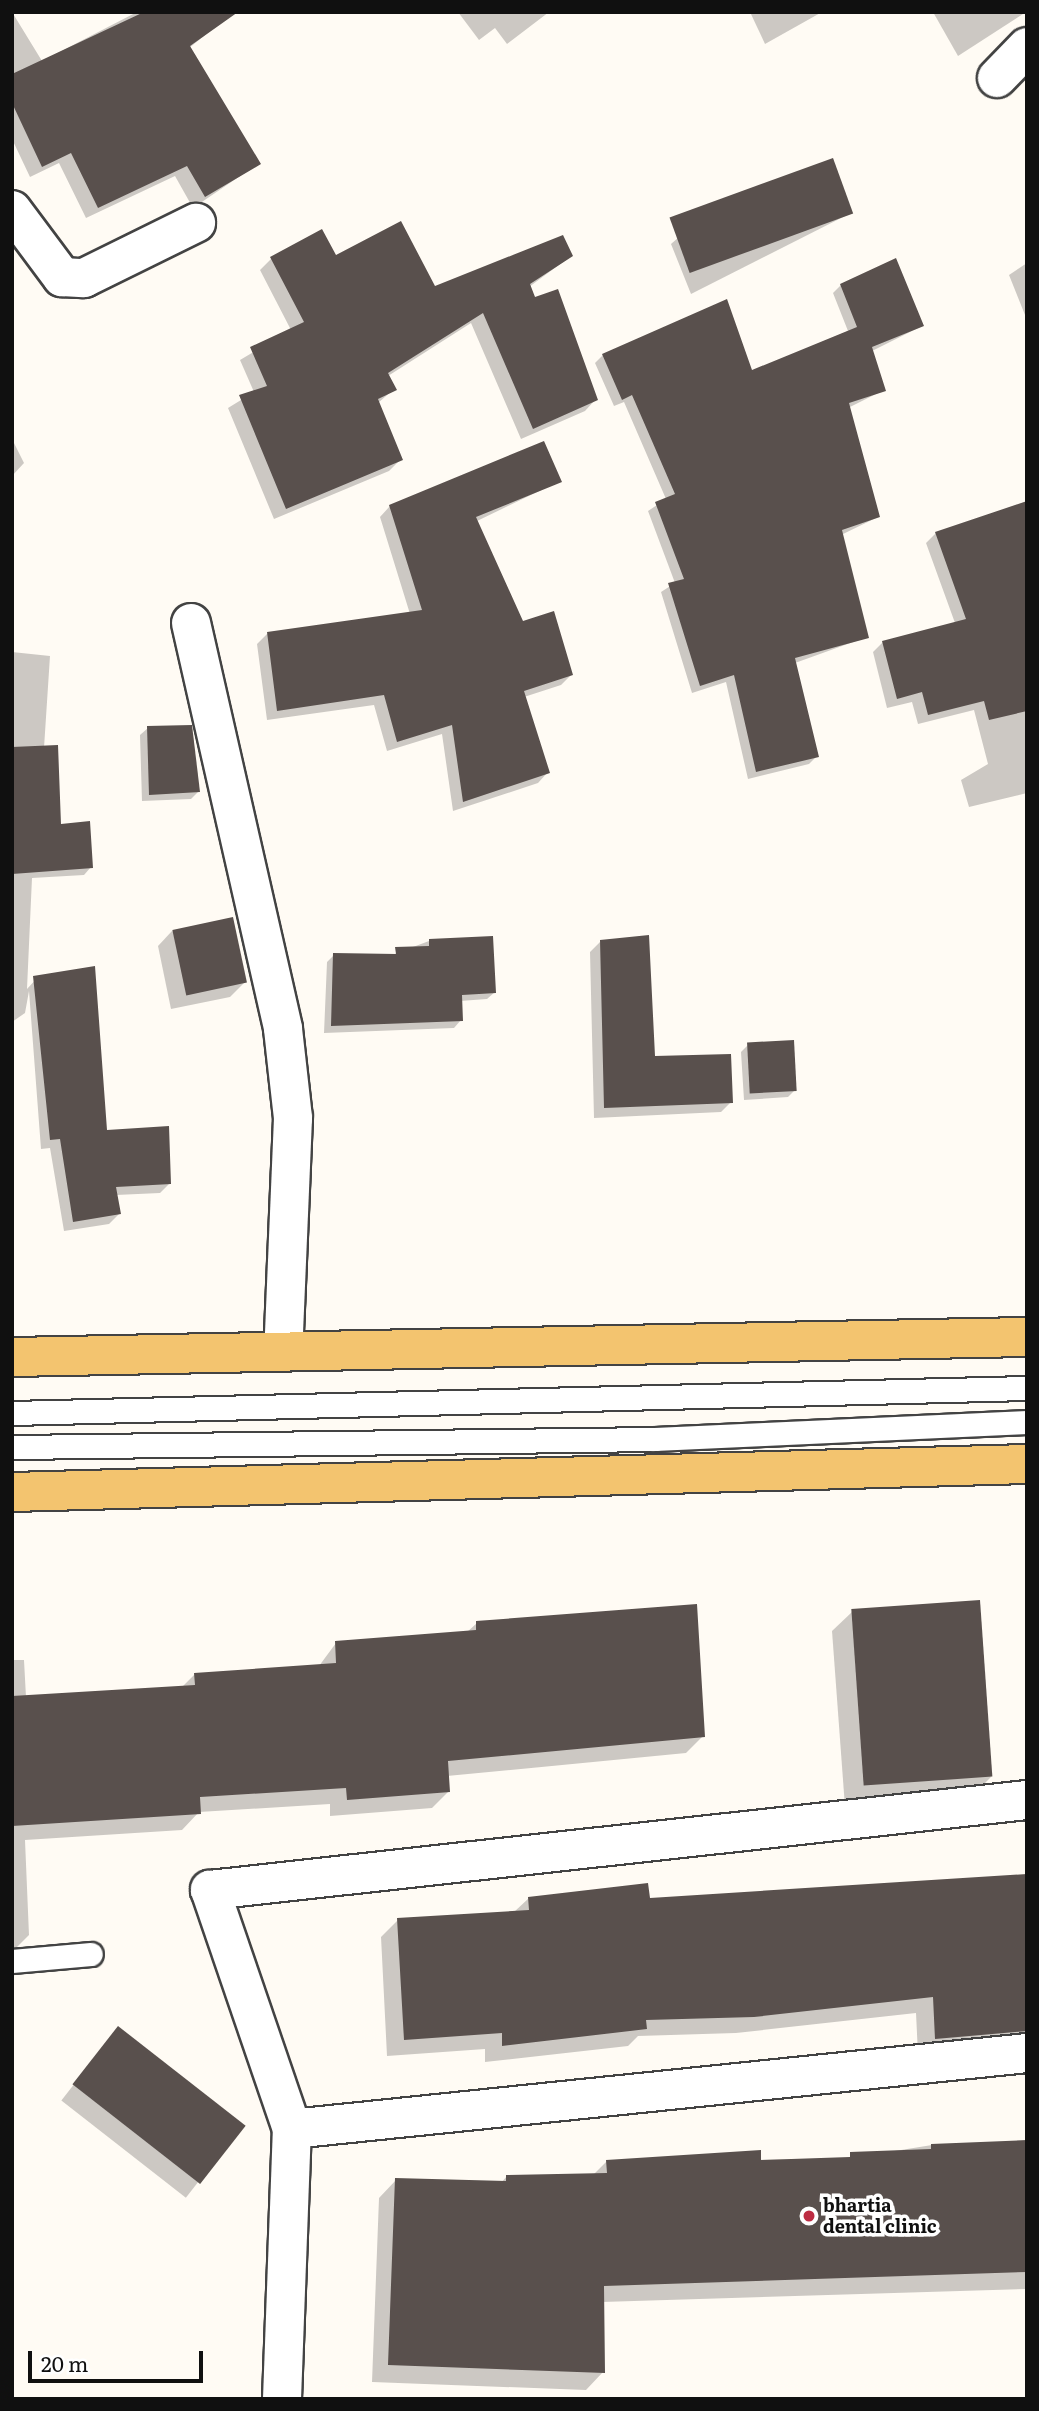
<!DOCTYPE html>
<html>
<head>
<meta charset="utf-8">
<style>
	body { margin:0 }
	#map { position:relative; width:1039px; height:2411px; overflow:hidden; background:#fffbf4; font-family:Literata,serif }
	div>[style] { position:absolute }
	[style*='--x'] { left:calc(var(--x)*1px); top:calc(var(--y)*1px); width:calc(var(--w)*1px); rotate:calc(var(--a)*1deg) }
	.shadow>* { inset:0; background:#0003; transform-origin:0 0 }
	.building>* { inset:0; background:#59504d; transform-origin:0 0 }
	.roads { filter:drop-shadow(2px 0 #434343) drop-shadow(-2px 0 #434343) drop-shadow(0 2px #434343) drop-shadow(0 -2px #434343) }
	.service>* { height:23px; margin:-11.5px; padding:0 11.5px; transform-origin:11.5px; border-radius:11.5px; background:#fff }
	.minor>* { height:38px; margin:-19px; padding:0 19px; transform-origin:19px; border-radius:19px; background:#fff }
	.primary>* { height:38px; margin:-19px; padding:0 19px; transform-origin:19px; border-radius:19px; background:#f3c46f }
	.dots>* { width:19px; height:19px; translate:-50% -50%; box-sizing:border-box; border:4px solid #fff; border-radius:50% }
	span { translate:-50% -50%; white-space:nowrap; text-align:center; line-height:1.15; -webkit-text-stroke:7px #fff; paint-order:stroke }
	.poi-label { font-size:18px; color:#101010; font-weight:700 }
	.left { translate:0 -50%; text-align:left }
	.frame { position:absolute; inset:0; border:14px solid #101010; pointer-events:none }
	.scale { position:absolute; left:28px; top:2351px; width:175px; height:32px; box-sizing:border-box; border:4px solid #101010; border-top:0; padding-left:9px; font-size:21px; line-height:24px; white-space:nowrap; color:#101010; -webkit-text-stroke:5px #fff; paint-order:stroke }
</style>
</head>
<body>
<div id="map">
	<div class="shadow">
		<div style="clip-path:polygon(12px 12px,42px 61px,137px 12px,234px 12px,189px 48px,258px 164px,193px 208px,175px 176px,86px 218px,59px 163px,30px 177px,12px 139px)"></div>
		<div style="clip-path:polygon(458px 12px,549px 12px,507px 44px,495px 28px,479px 40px)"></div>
		<div style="clip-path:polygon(750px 12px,822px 12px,765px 44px)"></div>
		<div style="clip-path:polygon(933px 12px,1026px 12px,958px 56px)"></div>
		<div style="clip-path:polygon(851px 213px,691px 294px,671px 244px,679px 237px)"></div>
		<div style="clip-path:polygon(571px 256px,529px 287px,596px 399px,585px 411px,521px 439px,471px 323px,388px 376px,394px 389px,378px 403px,401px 459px,389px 471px,274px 519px,228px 408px,254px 392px,240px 360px,291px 330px,260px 270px,271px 259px,335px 258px,434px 288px)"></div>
		<div style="clip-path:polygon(1027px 263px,1027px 320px,1009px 275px)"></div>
		<div style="clip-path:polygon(841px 285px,922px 326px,872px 351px,884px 390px,848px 408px,878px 517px,841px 535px,867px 637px,795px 663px,817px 756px,809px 764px,748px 779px,726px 682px,692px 693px,661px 592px,675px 583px,648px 511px,666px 499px,624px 402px,614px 406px,595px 363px,603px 355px,751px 372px,848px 331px,833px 293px)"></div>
		<div style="clip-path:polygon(12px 439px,24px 463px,12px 476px)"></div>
		<div style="clip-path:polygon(560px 481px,477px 521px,522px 623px,571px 675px,561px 685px,524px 697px,548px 772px,538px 783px,453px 811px,442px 734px,387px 751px,374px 705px,267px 720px,257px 644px,267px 634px,410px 614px,380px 517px,390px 506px)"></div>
		<div style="clip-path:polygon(936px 533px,1027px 613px,1027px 793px,969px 807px,961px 780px,988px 764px,974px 710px,918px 724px,912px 702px,887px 708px,873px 652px,883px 642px,955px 623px,926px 543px)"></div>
		<div style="clip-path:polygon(12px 652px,50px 656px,44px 748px,59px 826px,91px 867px,84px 875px,32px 878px,27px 989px,38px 977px,105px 1132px,169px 1184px,160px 1193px,116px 1195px,119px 1214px,109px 1224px,64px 1231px,50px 1148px,41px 1149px,29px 991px,25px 1013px,12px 1022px)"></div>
		<div style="clip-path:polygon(148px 728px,198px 792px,191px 799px,142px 801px,140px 735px)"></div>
		<div style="clip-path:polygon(172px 931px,245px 982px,230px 997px,171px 1009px,158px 946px)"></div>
		<div style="clip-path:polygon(429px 941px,495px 992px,487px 999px,460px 1001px,461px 1020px,454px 1028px,324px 1033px,327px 962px,334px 955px,389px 956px)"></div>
		<div style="clip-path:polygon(600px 942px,653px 1057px,731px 1102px,721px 1112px,594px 1118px,590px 952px)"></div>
		<div style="clip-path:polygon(748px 1045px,795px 1090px,788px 1097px,744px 1100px,741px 1052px)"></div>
		<div style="clip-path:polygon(852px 1612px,991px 1777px,971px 1797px,845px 1807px,832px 1631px)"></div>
		<div style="clip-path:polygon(477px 1623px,703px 1736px,686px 1753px,447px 1776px,449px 1791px,432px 1808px,330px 1816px,330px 1804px,199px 1812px,182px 1830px,25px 1840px,29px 1935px,12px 1952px,12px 1660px,24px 1660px,26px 1697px,182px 1687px,195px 1674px,319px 1666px,336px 1643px,466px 1633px)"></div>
		<div style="clip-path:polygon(1027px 1877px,1027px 2050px,918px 2055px,916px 2013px,736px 2033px,638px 2036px,628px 2046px,485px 2062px,485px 2049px,387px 2056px,381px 1937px,398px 1920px,514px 1912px,529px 1898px,648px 1900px)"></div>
		<div style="left:118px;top:2028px;width:158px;height:92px;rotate:38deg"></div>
		<div style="clip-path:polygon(12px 2035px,14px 2073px,12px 2075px)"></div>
		<div style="clip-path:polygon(932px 2145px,1027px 2146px,1027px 2289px,602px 2302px,603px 2372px,586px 2390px,372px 2382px,379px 2198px,396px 2180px,501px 2183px,507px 2176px,593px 2175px,607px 2161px,845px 2159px)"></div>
	</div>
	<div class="building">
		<div style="clip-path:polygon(144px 12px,238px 12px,190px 46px,261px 164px,205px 197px,187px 166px,98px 208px,71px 153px,42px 167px,12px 103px,12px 74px)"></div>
		<div style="left:833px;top:158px;width:59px;height:174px;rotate:70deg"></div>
		<div style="clip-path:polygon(401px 221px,435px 286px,563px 235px,573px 256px,530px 284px,535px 297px,558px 289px,598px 400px,533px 429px,483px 313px,388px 373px,397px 390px,378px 399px,403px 460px,286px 509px,239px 395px,267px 386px,250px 347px,304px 322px,270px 257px,322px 229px,336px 255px)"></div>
		<div style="clip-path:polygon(896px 258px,924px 326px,872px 347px,886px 391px,849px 403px,880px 517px,842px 530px,869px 638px,795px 658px,819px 757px,756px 772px,734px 675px,700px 686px,668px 583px,684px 579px,655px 502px,675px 494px,632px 395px,622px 400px,602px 354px,727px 299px,752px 370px,857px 327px,840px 284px)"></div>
		<div style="clip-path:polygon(544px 441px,562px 482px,476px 517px,523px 621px,554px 611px,573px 675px,524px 691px,550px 773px,463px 802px,452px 725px,397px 742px,384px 695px,277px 711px,267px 632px,422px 610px,389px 505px)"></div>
		<div style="clip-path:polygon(1027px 501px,1027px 711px,989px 720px,984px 701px,928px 715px,922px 692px,897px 699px,882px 641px,966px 619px,935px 532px)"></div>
		<div style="clip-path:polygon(192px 725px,200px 792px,149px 795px,147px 726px)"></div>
		<div style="clip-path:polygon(58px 745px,61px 824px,90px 821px,93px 868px,12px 874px,12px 747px)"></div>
		<div style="left:233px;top:917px;width:67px;height:62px;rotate:78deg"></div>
		<div style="clip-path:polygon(649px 935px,655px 1056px,731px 1054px,733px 1103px,604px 1108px,600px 940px)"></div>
		<div style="clip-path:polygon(493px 936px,496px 993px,462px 995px,463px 1021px,331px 1026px,333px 953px,396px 954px,395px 947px,429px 946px,429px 939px)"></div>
		<div style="clip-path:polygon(95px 966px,107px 1130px,169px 1126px,171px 1184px,116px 1187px,121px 1214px,73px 1222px,60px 1139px,50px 1140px,33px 976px)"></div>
		<div style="left:794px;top:1040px;width:51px;height:47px;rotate:87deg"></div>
		<div style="left:980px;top:1600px;width:177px;height:129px;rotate:86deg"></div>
		<div style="clip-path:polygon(697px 1604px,705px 1737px,448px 1761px,450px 1792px,347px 1800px,346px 1788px,200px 1797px,201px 1814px,12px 1826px,12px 1696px,195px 1685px,194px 1673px,336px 1663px,335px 1641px,476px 1630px,476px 1621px)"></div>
		<div style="clip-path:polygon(1027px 1874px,1027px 2031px,935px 2039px,933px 1997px,754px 2017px,646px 2020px,647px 2029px,502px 2046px,502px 2033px,404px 2040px,397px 1918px,529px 1910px,528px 1897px,648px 1883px,650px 1898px)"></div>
		<div style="left:118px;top:2026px;width:162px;height:74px;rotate:38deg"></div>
		<div style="clip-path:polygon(1027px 2140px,1027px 2272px,604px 2286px,605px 2373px,388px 2365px,395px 2178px,506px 2181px,506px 2175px,607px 2173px,606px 2160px,761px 2150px,761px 2160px,850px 2157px,850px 2152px,931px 2149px,931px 2144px)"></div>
	</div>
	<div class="roads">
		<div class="service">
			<div style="--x:12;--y:1413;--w:1015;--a:-1.41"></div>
			<div style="--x:12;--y:1447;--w:643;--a:-0.71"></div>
			<div style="--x:655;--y:1439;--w:372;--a:-2.6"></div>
			<div style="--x:12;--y:1961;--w:79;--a:-5.1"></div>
		</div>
		<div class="minor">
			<div style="--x:997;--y:78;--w:43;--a:-45.9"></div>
			<div style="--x:12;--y:210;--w:84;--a:53.3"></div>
			<div style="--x:62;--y:277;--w:22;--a:3"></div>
			<div style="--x:84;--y:278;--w:125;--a:-26.2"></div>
			<div style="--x:191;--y:623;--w:416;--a:77.2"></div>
			<div style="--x:283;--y:1029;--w:90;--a:83.6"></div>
			<div style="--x:293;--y:1118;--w:234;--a:92.4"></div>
			<div style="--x:292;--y:2129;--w:739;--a:-5.9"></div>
			<div style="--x:282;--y:2399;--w:270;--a:-87.9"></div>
			<div style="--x:292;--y:2129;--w:253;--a:-108.9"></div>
			<div style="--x:210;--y:1890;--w:822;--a:-6.29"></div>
		</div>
		<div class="primary">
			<div style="--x:12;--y:1357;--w:1015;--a:-1.13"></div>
			<div style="--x:12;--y:1492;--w:1015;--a:-1.58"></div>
		</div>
	</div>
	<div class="dots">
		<div style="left:809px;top:2216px;background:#bd2c43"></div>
	</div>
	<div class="poi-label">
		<span class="left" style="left:823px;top:2216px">bhartia<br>dental clinic</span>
	</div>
	<div class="frame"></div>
	<div class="scale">20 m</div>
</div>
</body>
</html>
